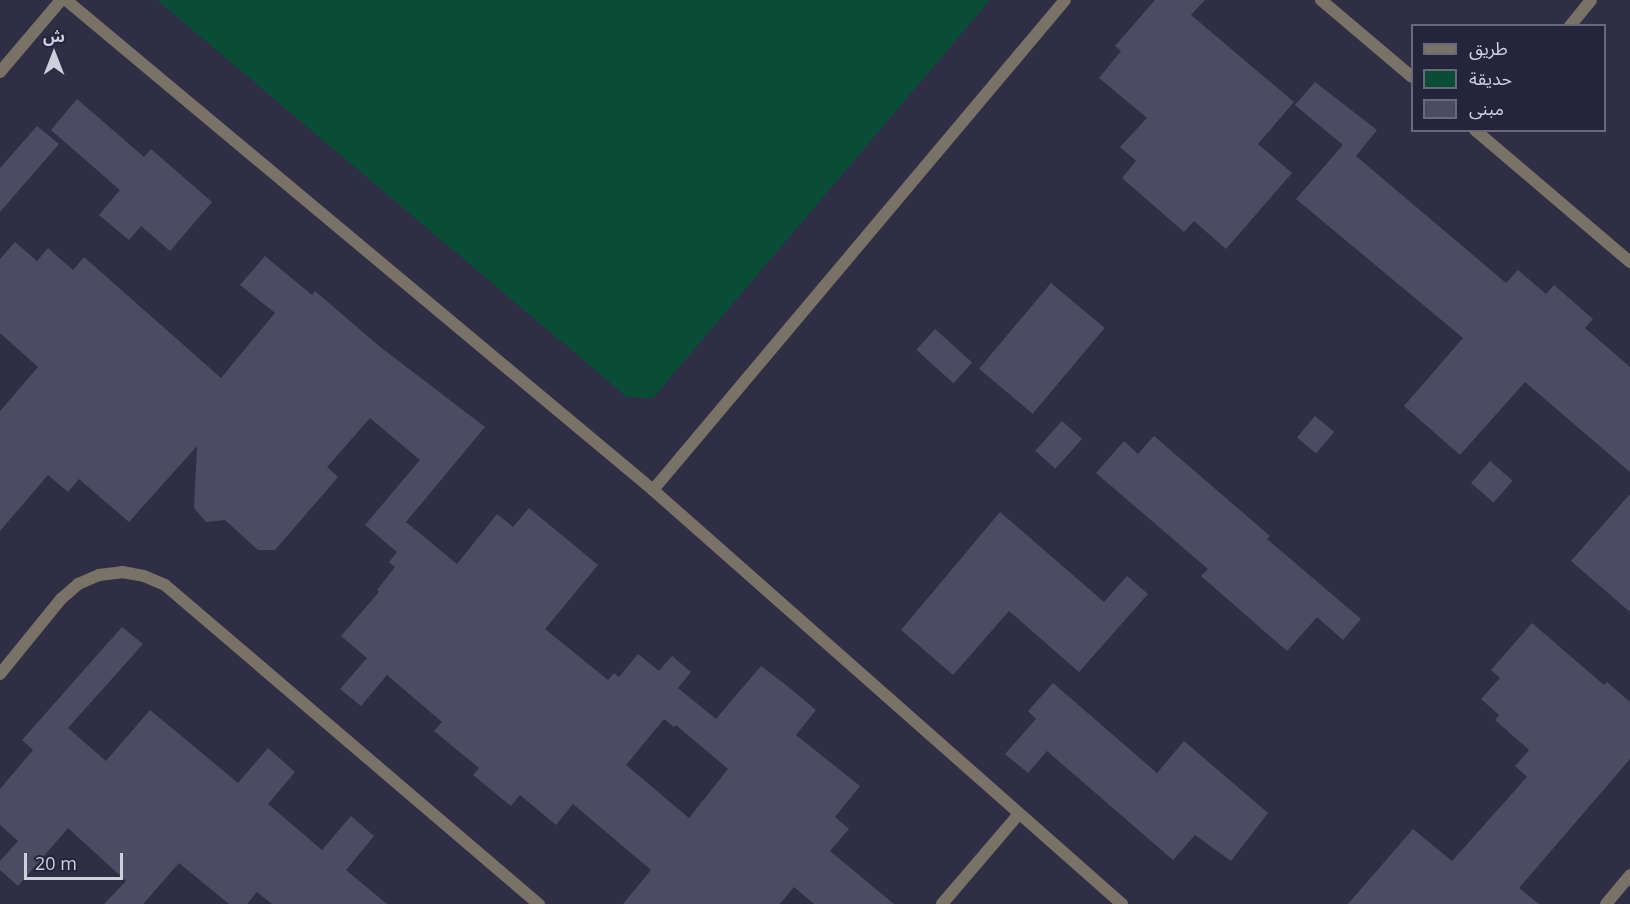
<!DOCTYPE html>
<html>
<head>
<meta charset="utf-8">
<style>
	body { margin:0 }
	#map { position:relative; width:1630px; height:904px; overflow:hidden; background:#2f2e45; font-family:"Open Sans","Noto Sans Arabic",sans-serif }
	div>[style] { position:absolute }
	[style*='--x'] { left:calc(var(--x)*1px); top:calc(var(--y)*1px); width:calc(var(--w)*1px); rotate:calc(var(--a)*1deg) }
	.green>* { inset:0; background:#0a4d36 }
	.building>* { inset:0; background:#4c4b64; transform-origin:0 0 }
	.street>* { height:12px; margin:-6px; padding:0 6px; transform-origin:6px; border-radius:6px; background:#797267 }
	span { translate:-50% -50%; white-space:nowrap; text-align:center; line-height:1.15; -webkit-text-stroke:4.5px #26243a; paint-order:stroke }
	.legend { position:absolute; left:1411px; top:24px; width:195px; height:108px; box-sizing:border-box; background:#26243a; border:2px solid #6a687c; margin:0; padding:8px 10px; list-style:none; font-size:18px; color:#d0cfde }
	.legend li { display:flex; align-items:center; gap:12px; height:30px }
	.legend b { width:30px; border:2px solid #6a687c }
	.north { position:absolute; left:24px; top:24px; width:60px; height:60px; -webkit-text-stroke:4px #26243a; paint-order:stroke; rotate:0deg; font-size:16px; font-weight:700; line-height:24px; text-align:center; color:#d0cfde }
	.north::after { content:''; display:block; margin:auto; width:21px; height:27px; background:#d0cfde; clip-path:polygon(50% 0,100% 100%,50% 72%,0 100%) }
	.scale { position:absolute; left:24px; top:853px; width:99px; height:27px; box-sizing:border-box; border:3px solid #d0cfde; border-top:0; padding-left:8px; font-size:18px; line-height:21px; white-space:nowrap; color:#d0cfde; -webkit-text-stroke:4px #26243a; paint-order:stroke }
</style>
</head>
<body>
<div id="map">
	<div class="green">
		<div style="clip-path:polygon(157px 0,990px 0,653px 398px,627px 397px)"></div>
	</div>
	<div class="building">
		<div style="clip-path:polygon(1155px 0,1205px 0,1191px 15px,1294px 102px,1258px 144px,1292px 173px,1226px 249px,1194px 221px,1184px 232px,1122px 178px,1136px 161px,1120px 147px,1147px 118px,1099px 78px,1121px 51px,1115px 46px)"></div>
		<div style="clip-path:polygon(1315px 82px,1377px 130px,1356px 156px,1506px 283px,1518px 270px,1546px 294px,1554px 285px,1593px 319px,1585px 328px,1630px 367px,1630px 472px,1525px 382px,1460px 455px,1404px 406px,1463px 338px,1296px 199px,1343px 145px,1295px 105px)"></div>
		<div style="clip-path:polygon(77px 99px,144px 157px,151px 149px,212px 202px,170px 251px,141px 226px,129px 240px,99px 215px,120px 190px,51px 130px)"></div>
		<div style="clip-path:polygon(37px 126px,59px 144px,0 212px,0 168px)"></div>
		<div style="clip-path:polygon(evenodd,15px 242px,37px 261px,48px 248px,73px 270px,84px 257px,221px 378px,275px 313px,240px 285px,265px 256px,312px 295px,315px 291px,379px 346px,485px 427px,406px 522px,457px 564px,497px 514px,513px 527px,529px 508px,598px 565px,545px 629px,608px 680px,614px 673px,619px 677px,638px 654px,659px 671px,672px 656px,691px 672px,678px 688px,716px 719px,761px 666px,786px 685px,816px 710px,796px 735px,860px 786px,835px 817px,849px 829px,830px 851px,894px 904px,814px 904px,794px 887px,780px 904px,623px 904px,651px 870px,573px 804px,556px 825px,520px 795px,511px 806px,473px 775px,479px 768px,434px 731px,442px 722px,387px 675px,361px 706px,340px 689px,367px 658px,341px 636px,379px 592px,377px 590px,395px 567px,389px 562px,397px 552px,365px 525px,420px 460px,370px 418px,327px 467px,338px 477px,275px 550px,258px 550px,225px 520px,206px 522px,194px 508px,197px 446px,129px 522px,79px 479px,68px 492px,48px 475px,0 531px,0 411px,38px 367px,0 333px,0 259px,15px 242px,664px 719px,674px 727px,676px 725px,728px 769px,689px 818px,626px 765px,664px 719px)"></div>
		<div style="left:1051px;top:283px;width:70px;height:112px;rotate:40deg"></div>
		<div style="left:935px;top:329px;width:50px;height:28px;rotate:42deg"></div>
		<div style="left:1315px;top:416px;width:25px;height:28px;rotate:40deg"></div>
		<div style="left:1062px;top:421px;width:27px;height:40px;rotate:42deg"></div>
		<div style="clip-path:polygon(1154px 436px,1270px 536px,1267px 539px,1361px 619px,1343px 640px,1317px 617px,1287px 651px,1201px 576px,1208px 569px,1096px 473px,1124px 441px,1138px 454px)"></div>
		<div style="left:1490px;top:461px;width:30px;height:29px;rotate:41deg"></div>
		<div style="clip-path:polygon(1630px 494px,1630px 612px,1571px 561px)"></div>
		<div style="clip-path:polygon(1000px 512px,1104px 602px,1127px 576px,1148px 594px,1079px 672px,1009px 611px,953px 675px,901px 630px)"></div>
		<div style="clip-path:polygon(1532px 623px,1604px 685px,1607px 682px,1630px 702px,1630px 759px,1519px 888px,1539px 904px,1348px 904px,1413px 829px,1452px 861px,1527px 777px,1515px 766px,1529px 750px,1495px 720px,1499px 715px,1481px 699px,1500px 678px,1491px 670px)"></div>
		<div style="clip-path:polygon(122px 627px,143px 644px,68px 728px,106px 761px,150px 710px,238px 783px,268px 748px,295px 772px,268px 804px,322px 850px,351px 816px,374px 836px,346px 870px,387px 904px,272px 904px,257px 892px,247px 904px,229px 904px,179px 863px,143px 904px,104px 904px,126px 881px,68px 828px,18px 886px,0 870px,0 861px,18px 841px,0 825px,0 789px,33px 750px,22px 740px)"></div>
		<div style="clip-path:polygon(1053px 683px,1157px 773px,1184px 741px,1268px 813px,1231px 861px,1195px 835px,1173px 860px,1047px 751px,1028px 773px,1005px 754px,1036px 719px,1028px 711px)"></div>
	</div>
	<div class="street">
		<div style="--x:66;--y:0;--w:765;--a:39.85"></div>
		<div style="--x:653;--y:490;--w:626;--a:41.44"></div>
		<div style="--x:1321;--y:0;--w:119;--a:40.2"></div>
		<div style="--x:1570;--y:26;--w:33;--a:-51"></div>
		<div style="--x:0;--y:72;--w:94;--a:-49.7"></div>
		<div style="--x:1475;--y:130;--w:204;--a:40.4"></div>
		<div style="--x:653;--y:490;--w:640;--a:-49.94"></div>
		<div style="--x:0;--y:674;--w:97;--a:-50.9"></div>
		<div style="--x:61;--y:599;--w:23;--a:-41"></div>
		<div style="--x:78;--y:584;--w:23;--a:-23"></div>
		<div style="--x:99;--y:575;--w:23;--a:-7"></div>
		<div style="--x:122;--y:572;--w:22;--a:10"></div>
		<div style="--x:144;--y:576;--w:23;--a:23"></div>
		<div style="--x:165;--y:585;--w:492;--a:40.5"></div>
		<div style="--x:942;--y:904;--w:118;--a:-49.5"></div>
		<div style="--x:1606;--y:904;--w:38;--a:-50"></div>
	</div>
	<ul class="legend">
	<li><b style="height:8px;background:#797267"></b>طريق</li>
	<li><b style="height:16px;background:#0a4d36"></b>حديقة</li>
	<li><b style="height:16px;background:#4c4b64"></b>مبنى</li>
	</ul>
	<div class="north">ش</div>
	<div class="scale">20 m</div>
</div>
</body>
</html>
